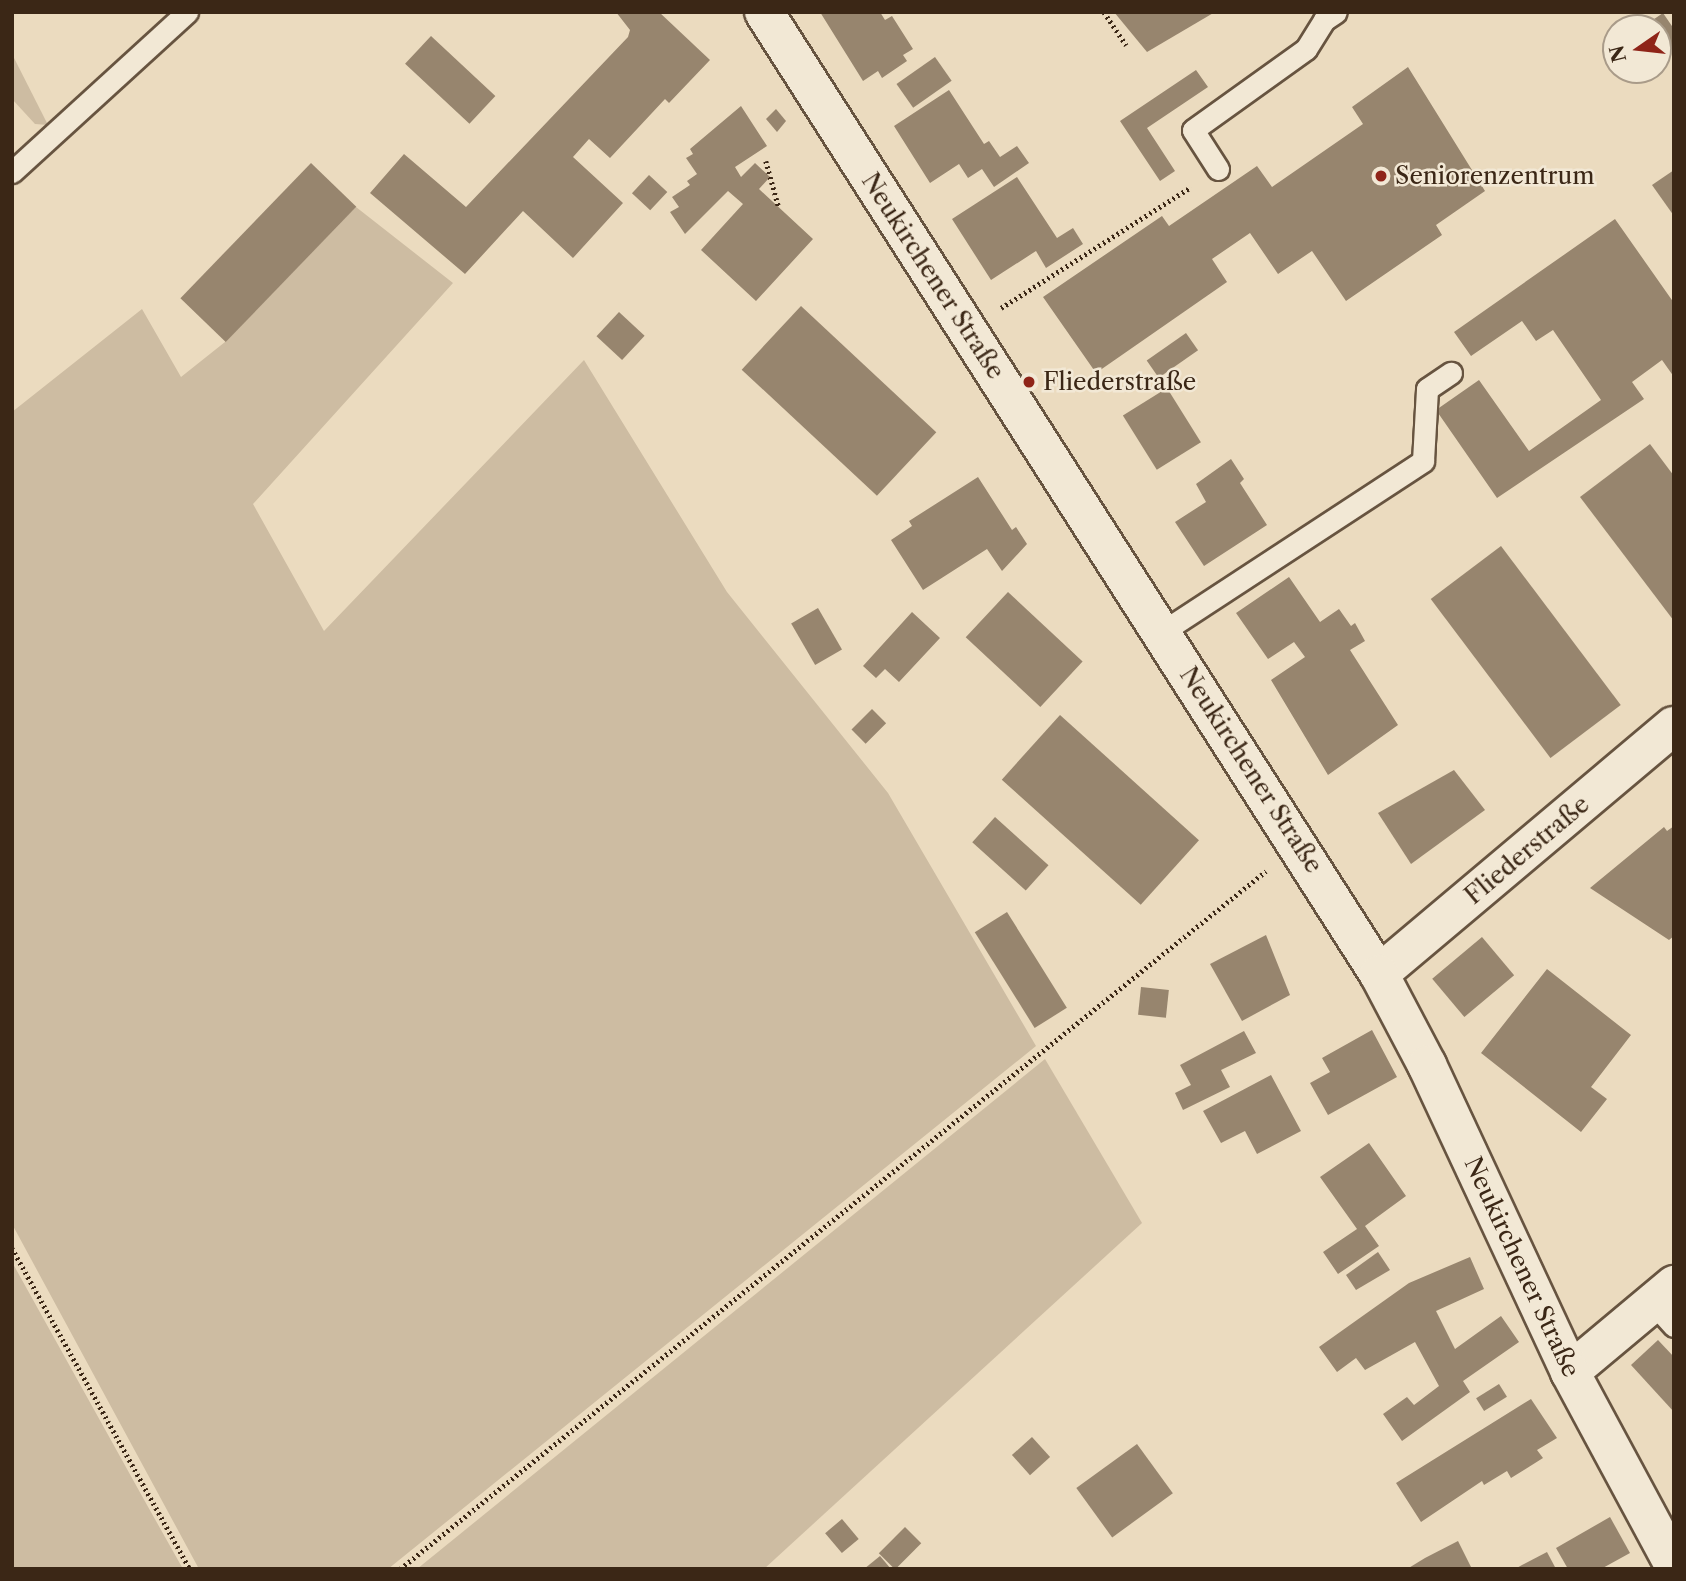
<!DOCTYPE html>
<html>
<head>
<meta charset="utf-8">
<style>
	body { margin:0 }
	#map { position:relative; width:1686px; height:1581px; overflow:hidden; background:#ebdbbf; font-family:"Libre Caslon Text",serif }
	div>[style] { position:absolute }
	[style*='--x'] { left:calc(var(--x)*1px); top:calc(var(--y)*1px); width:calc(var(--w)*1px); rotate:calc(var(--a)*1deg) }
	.green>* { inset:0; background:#cdbca2 }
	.building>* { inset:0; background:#97856e; transform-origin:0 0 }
	.path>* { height:4.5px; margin-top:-2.25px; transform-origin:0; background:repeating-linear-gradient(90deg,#3b2716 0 2px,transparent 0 5.5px) }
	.roads { filter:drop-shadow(2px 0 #675440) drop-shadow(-2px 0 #675440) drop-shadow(0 2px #675440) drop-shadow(0 -2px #675440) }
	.lane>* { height:21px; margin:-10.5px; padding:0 10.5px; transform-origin:10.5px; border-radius:10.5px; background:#f2e8d5 }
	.street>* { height:38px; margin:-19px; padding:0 19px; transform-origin:19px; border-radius:19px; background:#f2e8d5 }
	.secondary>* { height:38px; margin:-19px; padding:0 19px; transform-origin:19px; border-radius:19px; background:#f2e8d5 }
	.dots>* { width:19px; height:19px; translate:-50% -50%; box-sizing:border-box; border:4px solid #f2e8d5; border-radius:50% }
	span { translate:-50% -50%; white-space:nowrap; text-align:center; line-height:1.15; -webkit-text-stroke:5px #f2e8d5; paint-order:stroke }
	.poi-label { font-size:24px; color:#3b2716 }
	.left { translate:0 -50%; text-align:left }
	.street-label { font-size:24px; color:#3b2716 }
	.frame { position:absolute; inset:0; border:14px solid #3b2716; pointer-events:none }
	.north { position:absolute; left:1602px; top:14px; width:70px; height:70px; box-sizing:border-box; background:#f2e8d5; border:2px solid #a99b89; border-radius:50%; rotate:256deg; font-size:19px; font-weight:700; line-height:28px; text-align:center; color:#3b2716 }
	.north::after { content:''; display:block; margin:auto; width:24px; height:32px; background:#8f2418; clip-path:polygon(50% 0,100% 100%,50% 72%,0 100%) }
</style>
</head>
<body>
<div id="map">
	<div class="green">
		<div style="clip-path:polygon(12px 54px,48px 125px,35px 124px,12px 99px)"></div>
		<div style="clip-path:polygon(356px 207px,453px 283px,253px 504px,324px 631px,584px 360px,727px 592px,888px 793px,1036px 1046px,388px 1569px,199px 1569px,12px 1224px,12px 412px,142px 309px,181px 377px,225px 342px)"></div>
		<div style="clip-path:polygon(1045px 1059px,1142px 1223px,764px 1569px,417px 1569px)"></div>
		<div style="clip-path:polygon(12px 1262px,147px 1505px,183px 1569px,12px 1569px)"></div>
	</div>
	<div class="building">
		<div style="clip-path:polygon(616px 12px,659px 12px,710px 60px,669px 103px,665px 99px,610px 158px,589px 139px,573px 157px,623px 203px,573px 258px,523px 211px,465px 274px,370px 193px,404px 154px,466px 207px,628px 37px,630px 30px)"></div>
		<div style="clip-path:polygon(820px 12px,880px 12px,885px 20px,892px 16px,913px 49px,903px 55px,907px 61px,882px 78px,878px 71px,863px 81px)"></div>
		<div style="clip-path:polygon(1114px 12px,1215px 12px,1147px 52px)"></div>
		<div style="clip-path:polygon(1663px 13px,1674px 29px,1674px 53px,1666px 41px,1658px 47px,1658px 28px,1641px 28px)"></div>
		<div style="left:431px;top:36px;width:88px;height:38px;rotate:43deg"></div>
		<div style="left:935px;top:57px;width:29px;height:47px;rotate:55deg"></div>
		<div style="clip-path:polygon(1408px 67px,1485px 191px,1436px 225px,1442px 235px,1346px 301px,1312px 251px,1278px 274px,1250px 233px,1212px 259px,1227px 282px,1096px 373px,1043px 297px,1162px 216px,1169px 226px,1257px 166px,1272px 187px,1363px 124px,1352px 107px)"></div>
		<div style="clip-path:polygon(1196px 70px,1208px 87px,1147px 128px,1175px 171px,1160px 181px,1120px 121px)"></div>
		<div style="clip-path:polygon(949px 90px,984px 144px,989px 141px,1000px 157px,1017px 146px,1029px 163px,994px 187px,982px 169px,968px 178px,959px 164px,930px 183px,894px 126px)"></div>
		<div style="clip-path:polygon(741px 106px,767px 146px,735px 167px,741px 177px,755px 163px,770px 177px,759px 189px,813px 239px,756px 301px,701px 250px,743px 204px,728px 191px,685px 234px,670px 212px,679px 207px,672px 197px,690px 185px,687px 181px,697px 174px,686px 158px,693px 154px,690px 149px)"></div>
		<div style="clip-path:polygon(776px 109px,786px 121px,777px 132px,766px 119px)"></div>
		<div style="left:311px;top:163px;width:63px;height:188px;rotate:44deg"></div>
		<div style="clip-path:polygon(1674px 170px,1674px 216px,1652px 185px)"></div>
		<div style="left:649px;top:175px;width:25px;height:25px;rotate:43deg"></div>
		<div style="clip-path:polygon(1017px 177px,1057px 238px,1073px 228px,1083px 244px,1046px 268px,1036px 251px,991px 280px,952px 219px)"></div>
		<div style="clip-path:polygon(1615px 219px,1674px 303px,1674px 377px,1662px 360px,1632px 382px,1644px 399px,1497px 498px,1436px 410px,1479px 380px,1529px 451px,1601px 400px,1553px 330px,1536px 341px,1522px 321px,1471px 356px,1454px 332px)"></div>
		<div style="left:801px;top:306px;width:185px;height:87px;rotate:43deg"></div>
		<div style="left:619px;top:312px;width:35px;height:33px;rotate:43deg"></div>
		<div style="left:1186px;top:333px;width:21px;height:48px;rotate:55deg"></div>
		<div style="left:1167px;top:388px;width:64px;height:52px;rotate:58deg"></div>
		<div style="clip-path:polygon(1650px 444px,1674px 476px,1674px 621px,1580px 497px)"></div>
		<div style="clip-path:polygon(1231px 459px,1244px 479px,1240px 483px,1267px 525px,1204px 566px,1175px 522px,1206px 502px,1196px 484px)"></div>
		<div style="clip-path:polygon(978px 477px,1012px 530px,1016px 527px,1027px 544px,1002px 571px,987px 549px,923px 590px,891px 540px,912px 526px,909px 521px)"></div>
		<div style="left:1501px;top:546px;width:199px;height:88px;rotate:53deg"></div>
		<div style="clip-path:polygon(1289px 577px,1320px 622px,1339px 609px,1351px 626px,1355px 623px,1365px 641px,1350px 650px,1398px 725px,1328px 775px,1271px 680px,1305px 657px,1294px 642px,1268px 659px,1236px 613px)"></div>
		<div style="left:1008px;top:592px;width:102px;height:62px;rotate:43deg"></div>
		<div style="left:818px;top:608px;width:48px;height:31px;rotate:60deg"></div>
		<div style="clip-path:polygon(912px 612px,940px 638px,899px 682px,885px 669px,876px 678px,863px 666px)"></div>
		<div style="left:872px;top:709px;width:20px;height:29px;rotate:45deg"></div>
		<div style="left:1060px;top:715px;width:187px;height:87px;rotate:42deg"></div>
		<div style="clip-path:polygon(1454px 770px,1485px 810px,1411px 864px,1378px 813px)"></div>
		<div style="left:995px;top:817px;width:72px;height:34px;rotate:42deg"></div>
		<div style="clip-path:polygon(1674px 826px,1674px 936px,1669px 940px,1590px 888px,1664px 827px,1667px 831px)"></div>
		<div style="left:1007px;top:912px;width:113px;height:38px;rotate:58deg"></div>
		<div style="clip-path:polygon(1266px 935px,1290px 995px,1242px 1021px,1210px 964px)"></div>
		<div style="left:1482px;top:937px;width:50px;height:65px;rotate:50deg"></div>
		<div style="clip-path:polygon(1547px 969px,1631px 1035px,1591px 1087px,1607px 1099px,1581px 1132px,1481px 1053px)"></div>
		<div style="left:1141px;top:987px;width:28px;height:28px;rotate:6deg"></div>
		<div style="clip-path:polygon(1372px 1030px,1397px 1077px,1328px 1115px,1310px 1083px,1330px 1072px,1322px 1058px)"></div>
		<div style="clip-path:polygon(1244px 1031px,1256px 1053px,1221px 1070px,1230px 1087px,1183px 1110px,1175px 1093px,1191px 1085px,1180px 1065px)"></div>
		<div style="clip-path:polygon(1271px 1075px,1301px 1131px,1257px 1154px,1245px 1131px,1221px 1143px,1203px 1111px)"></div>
		<div style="clip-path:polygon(1369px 1143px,1406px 1196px,1365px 1226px,1379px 1246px,1338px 1274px,1323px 1252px,1357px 1229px,1320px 1177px)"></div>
		<div style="clip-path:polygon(1378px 1252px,1390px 1270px,1356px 1290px,1346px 1275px)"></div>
		<div style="clip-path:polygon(1470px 1257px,1484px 1289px,1436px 1311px,1455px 1349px,1501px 1316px,1519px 1342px,1463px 1381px,1470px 1392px,1402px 1441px,1383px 1414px,1407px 1397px,1414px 1405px,1439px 1386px,1415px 1342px,1365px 1370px,1356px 1358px,1337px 1372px,1319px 1347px,1409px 1283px)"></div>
		<div style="clip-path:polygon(1658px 1340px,1674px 1357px,1674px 1412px,1631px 1365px)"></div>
		<div style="left:1499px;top:1384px;width:15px;height:27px;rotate:58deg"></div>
		<div style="clip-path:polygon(1531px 1399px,1557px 1438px,1537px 1450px,1543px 1458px,1511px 1478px,1507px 1471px,1484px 1485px,1482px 1481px,1421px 1522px,1396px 1483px)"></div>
		<div style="left:1032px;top:1437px;width:27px;height:27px;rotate:48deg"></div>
		<div style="left:1137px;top:1444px;width:61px;height:75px;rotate:54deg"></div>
		<div style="clip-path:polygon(1610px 1517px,1630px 1553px,1601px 1569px,1568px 1569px,1556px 1548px)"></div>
		<div style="left:842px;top:1519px;width:26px;height:22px;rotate:50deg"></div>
		<div style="left:905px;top:1527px;width:23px;height:37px;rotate:45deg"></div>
		<div style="clip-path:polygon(1458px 1541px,1472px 1569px,1407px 1569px,1425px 1558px)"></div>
		<div style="clip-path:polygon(1547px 1552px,1556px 1569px,1515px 1569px,1522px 1565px)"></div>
		<div style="clip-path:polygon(880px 1556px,891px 1569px,864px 1569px)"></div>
	</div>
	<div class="path">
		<div style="--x:1104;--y:12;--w:40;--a:56"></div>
		<div style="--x:766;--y:161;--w:49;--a:74.5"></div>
		<div style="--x:1001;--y:308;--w:225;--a:-32.5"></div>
		<div style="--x:12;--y:1248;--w:367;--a:61"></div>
		<div style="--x:400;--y:1569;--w:1112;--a:-38.87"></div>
	</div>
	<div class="roads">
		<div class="lane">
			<div style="--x:1218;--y:169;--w:46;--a:-122.7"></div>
			<div style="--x:1193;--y:130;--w:139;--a:-35.6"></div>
			<div style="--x:1306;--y:49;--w:34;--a:-58"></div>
			<div style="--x:1324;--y:20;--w:14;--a:-34"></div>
			<div style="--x:12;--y:172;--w:237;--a:-42.4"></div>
			<div style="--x:1162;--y:632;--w:312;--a:-33.2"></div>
			<div style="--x:1423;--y:461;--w:72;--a:-86.8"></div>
			<div style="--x:1427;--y:389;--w:29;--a:-34"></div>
			<div style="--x:1653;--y:1303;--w:31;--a:48"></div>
		</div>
		<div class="street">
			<div style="--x:1379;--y:974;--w:385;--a:-40.1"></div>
			<div style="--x:1570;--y:1372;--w:136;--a:-39.9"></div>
		</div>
		<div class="secondary">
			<div style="--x:764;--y:12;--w:1142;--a:57.41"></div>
			<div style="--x:1379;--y:974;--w:103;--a:62.2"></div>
			<div style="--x:1427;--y:1065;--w:339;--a:65"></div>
			<div style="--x:1570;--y:1372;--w:219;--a:61.7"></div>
		</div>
	</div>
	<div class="dots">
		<div style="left:1381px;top:176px;background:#8f2418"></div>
		<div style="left:1029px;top:382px;background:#8f2418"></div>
	</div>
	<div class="poi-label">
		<span class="left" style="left:1395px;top:176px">Seniorenzentrum</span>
		<span class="left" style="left:1043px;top:382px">Fliederstraße</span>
	</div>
	<div class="street-label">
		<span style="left:933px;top:276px;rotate:57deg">Neukirchener Straße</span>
		<span style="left:1251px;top:770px;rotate:57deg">Neukirchener Straße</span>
		<span style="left:1527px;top:850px;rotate:-40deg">Fliederstraße</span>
		<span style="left:1522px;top:1267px;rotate:65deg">Neukirchener Straße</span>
	</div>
	<div class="frame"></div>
	<div class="north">N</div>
</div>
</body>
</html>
